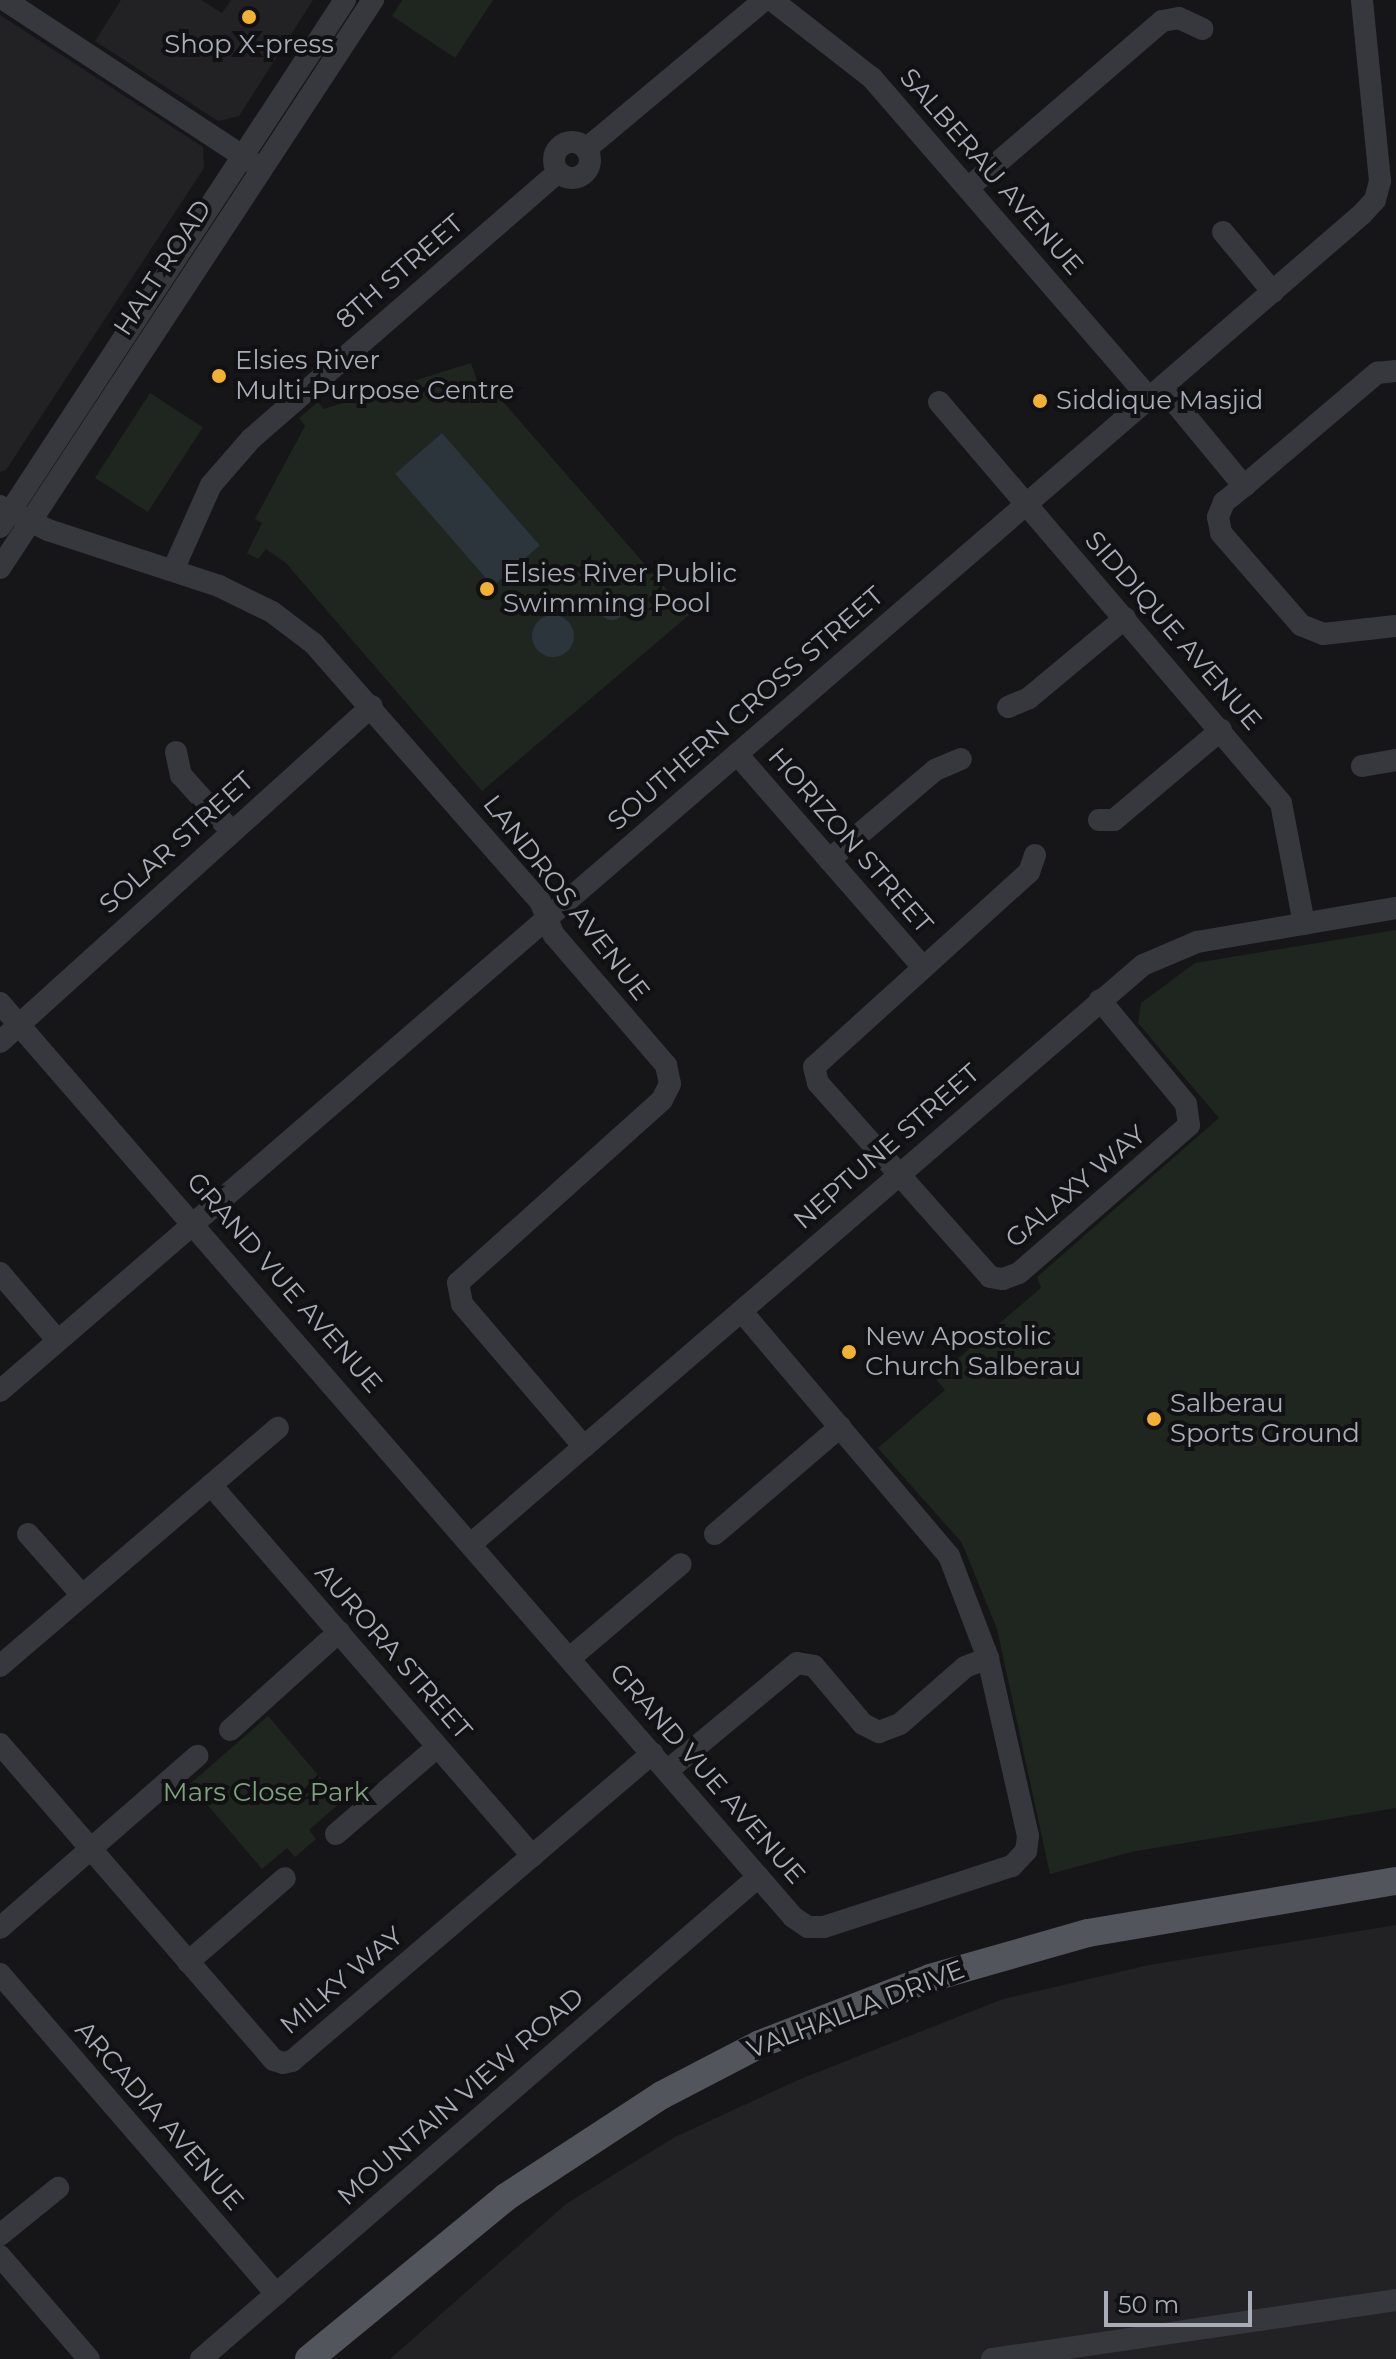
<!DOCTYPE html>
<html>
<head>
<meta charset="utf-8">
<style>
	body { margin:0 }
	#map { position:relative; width:1396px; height:2359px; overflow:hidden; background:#161618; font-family:Montserrat,sans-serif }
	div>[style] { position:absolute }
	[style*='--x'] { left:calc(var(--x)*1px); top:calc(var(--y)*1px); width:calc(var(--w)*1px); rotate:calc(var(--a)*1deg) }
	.built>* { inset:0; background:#222225 }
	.green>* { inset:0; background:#1e261f; transform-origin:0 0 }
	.water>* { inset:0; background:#2c353c; transform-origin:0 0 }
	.round { border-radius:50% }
	.minor>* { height:22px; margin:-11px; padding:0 11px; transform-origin:11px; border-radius:11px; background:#37383d }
	.minor>.ring { margin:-11px; padding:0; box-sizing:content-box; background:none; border:22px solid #37383d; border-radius:50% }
	.major>* { height:28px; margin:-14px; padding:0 14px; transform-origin:14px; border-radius:14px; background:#53555c }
	.dots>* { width:22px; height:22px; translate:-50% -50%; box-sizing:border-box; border:4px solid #111113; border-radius:50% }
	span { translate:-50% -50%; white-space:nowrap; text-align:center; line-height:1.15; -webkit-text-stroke:8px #111113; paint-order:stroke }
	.poi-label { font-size:26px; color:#a8adb8 }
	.left { translate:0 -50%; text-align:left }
	.street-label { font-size:26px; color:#a8adb8 }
	.park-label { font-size:26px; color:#7fa381 }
	.scale { position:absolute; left:1104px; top:2291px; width:148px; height:36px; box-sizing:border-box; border:4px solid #a8adb8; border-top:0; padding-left:10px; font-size:24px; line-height:28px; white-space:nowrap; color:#a8adb8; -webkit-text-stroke:6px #111113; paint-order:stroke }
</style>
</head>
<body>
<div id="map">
	<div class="built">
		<div style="clip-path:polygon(121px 0,201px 0,222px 13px,231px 0,313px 0,239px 116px,218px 121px,95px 41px)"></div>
		<div style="clip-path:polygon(0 15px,203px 147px,204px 168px,6px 470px,0 472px)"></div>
		<div style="clip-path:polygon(1396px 1925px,1396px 2359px,390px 2359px,566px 2204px,675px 2137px,798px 2080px,1003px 1999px,1149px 1965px)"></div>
	</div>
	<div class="green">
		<div style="clip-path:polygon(402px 0,493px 0,455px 58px,392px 16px)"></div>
		<div style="clip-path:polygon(471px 363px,477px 381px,491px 388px,689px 615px,482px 791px,286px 563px,266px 549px,258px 559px,247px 553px,262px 523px,255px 519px,305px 426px,299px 418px,318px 402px,324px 409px)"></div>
		<div style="left:150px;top:393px;width:63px;height:101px;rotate:33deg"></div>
		<div style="clip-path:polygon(1396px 930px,1396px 1808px,1131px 1852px,1050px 1874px,997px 1629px,962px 1543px,878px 1448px,945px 1390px,935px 1378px,1041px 1288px,1037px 1277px,1219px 1118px,1138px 1023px,1141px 1003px,1195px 963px)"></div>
		<div style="clip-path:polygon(268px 1716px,341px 1802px,309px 1830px,316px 1839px,295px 1857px,287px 1848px,262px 1869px,190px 1784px)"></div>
	</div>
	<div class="water">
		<div style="left:442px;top:433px;width:149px;height:62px;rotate:49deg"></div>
		<div class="round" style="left:600px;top:596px;width:24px;height:24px"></div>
		<div class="round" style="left:532px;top:615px;width:42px;height:42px"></div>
	</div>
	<div class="minor">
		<div style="--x:5;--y:0;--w:299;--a:33.3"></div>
		<div style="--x:772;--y:0;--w:127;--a:38"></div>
		<div style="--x:872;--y:78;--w:425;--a:49.1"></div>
		<div class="ring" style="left:554px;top:142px;width:14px;height:14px"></div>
		<div style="--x:586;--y:149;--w:232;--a:-39.9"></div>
		<div style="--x:968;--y:188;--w:256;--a:-40.7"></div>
		<div style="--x:1162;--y:21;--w:17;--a:-10"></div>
		<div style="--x:1179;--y:18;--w:26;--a:25"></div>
		<div style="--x:1223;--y:232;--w:78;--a:50.2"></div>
		<div style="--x:1162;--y:387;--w:129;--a:50.4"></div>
		<div style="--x:1244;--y:486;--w:175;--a:-40.4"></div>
		<div style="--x:1377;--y:373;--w:19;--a:-6"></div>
		<div style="--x:939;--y:402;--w:527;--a:49.54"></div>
		<div style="--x:1281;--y:803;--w:123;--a:79.2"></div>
		<div style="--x:1244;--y:486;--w:26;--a:141"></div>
		<div style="--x:1224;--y:502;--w:16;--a:112"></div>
		<div style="--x:1218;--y:517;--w:16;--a:79"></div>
		<div style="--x:1221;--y:533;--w:122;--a:49"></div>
		<div style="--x:1301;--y:625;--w:24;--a:22"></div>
		<div style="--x:1323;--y:634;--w:73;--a:-6.3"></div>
		<div style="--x:0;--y:506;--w:54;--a:26.6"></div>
		<div style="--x:48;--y:530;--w:180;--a:18.1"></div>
		<div style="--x:219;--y:586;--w:59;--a:26.1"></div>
		<div style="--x:272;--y:612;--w:53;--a:37.3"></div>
		<div style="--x:314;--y:644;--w:342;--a:48.7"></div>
		<div style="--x:540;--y:901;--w:37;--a:68"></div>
		<div style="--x:554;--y:935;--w:172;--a:49.3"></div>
		<div style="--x:666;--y:1065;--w:19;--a:78"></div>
		<div style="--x:670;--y:1084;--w:18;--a:117"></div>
		<div style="--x:662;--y:1100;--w:274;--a:138.1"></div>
		<div style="--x:458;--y:1283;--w:21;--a:79"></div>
		<div style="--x:462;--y:1304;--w:188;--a:49.5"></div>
		<div style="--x:0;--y:527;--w:630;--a:-56.79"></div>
		<div style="--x:0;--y:568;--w:680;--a:-56.71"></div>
		<div style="--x:173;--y:570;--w:93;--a:-65.9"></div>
		<div style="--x:211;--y:485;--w:61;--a:-49"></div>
		<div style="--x:251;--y:439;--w:407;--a:-41"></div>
		<div style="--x:1008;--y:707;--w:23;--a:-23"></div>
		<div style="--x:1029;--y:698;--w:125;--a:-39.8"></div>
		<div style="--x:176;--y:752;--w:24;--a:78"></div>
		<div style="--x:181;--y:775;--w:75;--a:48.2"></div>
		<div style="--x:737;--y:754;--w:280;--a:48.9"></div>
		<div style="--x:1362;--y:766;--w:35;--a:-10"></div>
		<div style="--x:1099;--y:820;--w:15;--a:0"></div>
		<div style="--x:1114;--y:820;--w:140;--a:-40.1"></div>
		<div style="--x:1035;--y:855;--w:18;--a:109"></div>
		<div style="--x:1029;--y:872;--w:290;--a:137.8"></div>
		<div style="--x:814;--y:1067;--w:16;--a:76"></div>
		<div style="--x:818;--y:1083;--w:259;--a:48.4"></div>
		<div style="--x:990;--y:1277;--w:13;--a:9"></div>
		<div style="--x:1003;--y:1279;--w:17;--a:-21"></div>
		<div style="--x:1019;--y:1273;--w:225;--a:-41"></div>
		<div style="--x:1189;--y:1125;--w:21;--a:-98"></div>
		<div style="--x:1186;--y:1104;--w:135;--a:-129.6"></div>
		<div style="--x:829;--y:860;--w:139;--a:-40.3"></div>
		<div style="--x:935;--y:770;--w:28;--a:-23"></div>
		<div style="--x:0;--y:1003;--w:1210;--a:49.05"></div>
		<div style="--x:793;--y:1917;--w:18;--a:34"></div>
		<div style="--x:808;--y:1927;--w:16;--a:0"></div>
		<div style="--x:824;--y:1927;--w:198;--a:-18"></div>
		<div style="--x:1012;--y:1866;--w:21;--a:-47"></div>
		<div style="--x:1026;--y:1851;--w:15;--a:-82"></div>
		<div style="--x:1028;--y:1836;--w:182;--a:-102.7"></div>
		<div style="--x:988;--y:1658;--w:109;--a:-110.9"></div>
		<div style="--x:949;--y:1556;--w:321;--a:-130.3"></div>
		<div style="--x:0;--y:1042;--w:501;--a:-42.09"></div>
		<div style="--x:0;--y:1273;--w:89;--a:49.5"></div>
		<div style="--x:0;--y:1391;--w:1800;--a:-40.83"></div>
		<div style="--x:1362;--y:214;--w:19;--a:-47"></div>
		<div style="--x:1375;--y:200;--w:20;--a:-75"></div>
		<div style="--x:1380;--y:181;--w:182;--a:-95.7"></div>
		<div style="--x:211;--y:1485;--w:491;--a:49.1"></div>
		<div style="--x:28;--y:1534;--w:81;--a:48.5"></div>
		<div style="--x:715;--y:1534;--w:165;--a:-40.6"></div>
		<div style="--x:471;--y:1544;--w:887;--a:-40.75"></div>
		<div style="--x:1143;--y:965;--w:59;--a:-23.1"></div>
		<div style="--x:1197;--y:942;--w:202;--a:-9.7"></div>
		<div style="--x:570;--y:1658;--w:145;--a:-40.3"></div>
		<div style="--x:0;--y:1666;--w:366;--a:-40.6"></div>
		<div style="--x:230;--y:1730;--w:147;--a:-42"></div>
		<div style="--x:0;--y:1744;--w:418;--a:49.1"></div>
		<div style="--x:274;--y:2060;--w:9;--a:18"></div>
		<div style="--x:283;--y:2063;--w:9;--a:-13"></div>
		<div style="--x:292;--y:2061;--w:474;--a:-40.5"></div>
		<div style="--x:667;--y:1771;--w:169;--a:-39.7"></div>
		<div style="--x:797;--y:1663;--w:17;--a:10"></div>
		<div style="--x:814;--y:1666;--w:76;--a:49.8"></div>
		<div style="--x:863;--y:1724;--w:18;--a:27"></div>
		<div style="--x:879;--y:1732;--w:22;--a:-21"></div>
		<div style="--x:900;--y:1724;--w:86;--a:-41.2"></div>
		<div style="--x:965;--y:1667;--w:25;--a:-21"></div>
		<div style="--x:336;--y:1834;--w:133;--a:-40.7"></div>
		<div style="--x:0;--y:1928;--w:262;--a:-41.1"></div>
		<div style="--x:188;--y:1962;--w:128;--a:-40.9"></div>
		<div style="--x:0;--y:1974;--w:423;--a:49.2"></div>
		<div style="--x:0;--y:2235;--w:75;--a:-39"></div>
		<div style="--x:0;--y:2256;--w:136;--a:49.2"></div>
		<div style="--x:201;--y:2359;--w:737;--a:-40.87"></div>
		<div style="--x:992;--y:2359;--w:408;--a:-8.3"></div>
	</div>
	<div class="major">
		<div style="--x:309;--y:2359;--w:255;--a:-39.4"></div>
		<div style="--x:506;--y:2197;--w:186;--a:-33.2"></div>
		<div style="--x:662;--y:2095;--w:110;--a:-27.5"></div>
		<div style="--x:760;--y:2044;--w:182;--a:-21.2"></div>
		<div style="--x:930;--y:1978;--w:164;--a:-15.9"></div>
		<div style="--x:1088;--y:1933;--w:312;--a:-9.6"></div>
	</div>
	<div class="dots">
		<div style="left:249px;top:17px;background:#f2b134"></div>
		<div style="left:219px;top:376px;background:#f2b134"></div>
		<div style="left:1040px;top:401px;background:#f2b134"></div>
		<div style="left:487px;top:589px;background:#f2b134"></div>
		<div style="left:849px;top:1352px;background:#f2b134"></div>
		<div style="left:1154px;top:1419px;background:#f2b134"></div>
	</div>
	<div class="poi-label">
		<span style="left:249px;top:45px">Shop X-press</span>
		<span class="left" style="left:235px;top:376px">Elsies River<br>Multi-Purpose Centre</span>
		<span class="left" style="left:1056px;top:401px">Siddique Masjid</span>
		<span class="left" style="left:503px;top:589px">Elsies River Public<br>Swimming Pool</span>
		<span class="left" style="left:865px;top:1352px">New Apostolic<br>Church Salberau</span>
		<span class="left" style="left:1170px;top:1419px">Salberau<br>Sports Ground</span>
	</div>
	<div class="street-label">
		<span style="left:991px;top:172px;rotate:49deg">SALBERAU AVENUE</span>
		<span style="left:163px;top:268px;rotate:-57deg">HALT ROAD</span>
		<span style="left:400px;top:272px;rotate:-41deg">8TH STREET</span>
		<span style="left:1173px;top:631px;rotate:49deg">SIDDIQUE AVENUE</span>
		<span style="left:746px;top:709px;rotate:-41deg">SOUTHERN CROSS STREET</span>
		<span style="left:850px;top:841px;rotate:49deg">HORIZON STREET</span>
		<span style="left:177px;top:843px;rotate:-42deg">SOLAR STREET</span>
		<span style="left:566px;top:898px;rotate:52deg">LANDROS AVENUE</span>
		<span style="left:887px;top:1147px;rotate:-41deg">NEPTUNE STREET</span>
		<span style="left:1076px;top:1187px;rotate:-40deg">GALAXY WAY</span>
		<span style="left:284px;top:1283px;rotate:49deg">GRAND VUE AVENUE</span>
		<span style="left:393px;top:1652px;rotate:49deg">AURORA STREET</span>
		<span style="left:707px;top:1774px;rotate:49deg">GRAND VUE AVENUE</span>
		<span style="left:342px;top:1981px;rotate:-40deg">MILKY WAY</span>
		<span style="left:856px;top:2010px;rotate:-21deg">VALHALLA DRIVE</span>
		<span style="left:461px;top:2097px;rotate:-41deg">MOUNTAIN VIEW ROAD</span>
		<span style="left:159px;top:2116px;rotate:49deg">ARCADIA AVENUE</span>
	</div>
	<div class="park-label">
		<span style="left:266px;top:1793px">Mars Close Park</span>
	</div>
	<div class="scale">50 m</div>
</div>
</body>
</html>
